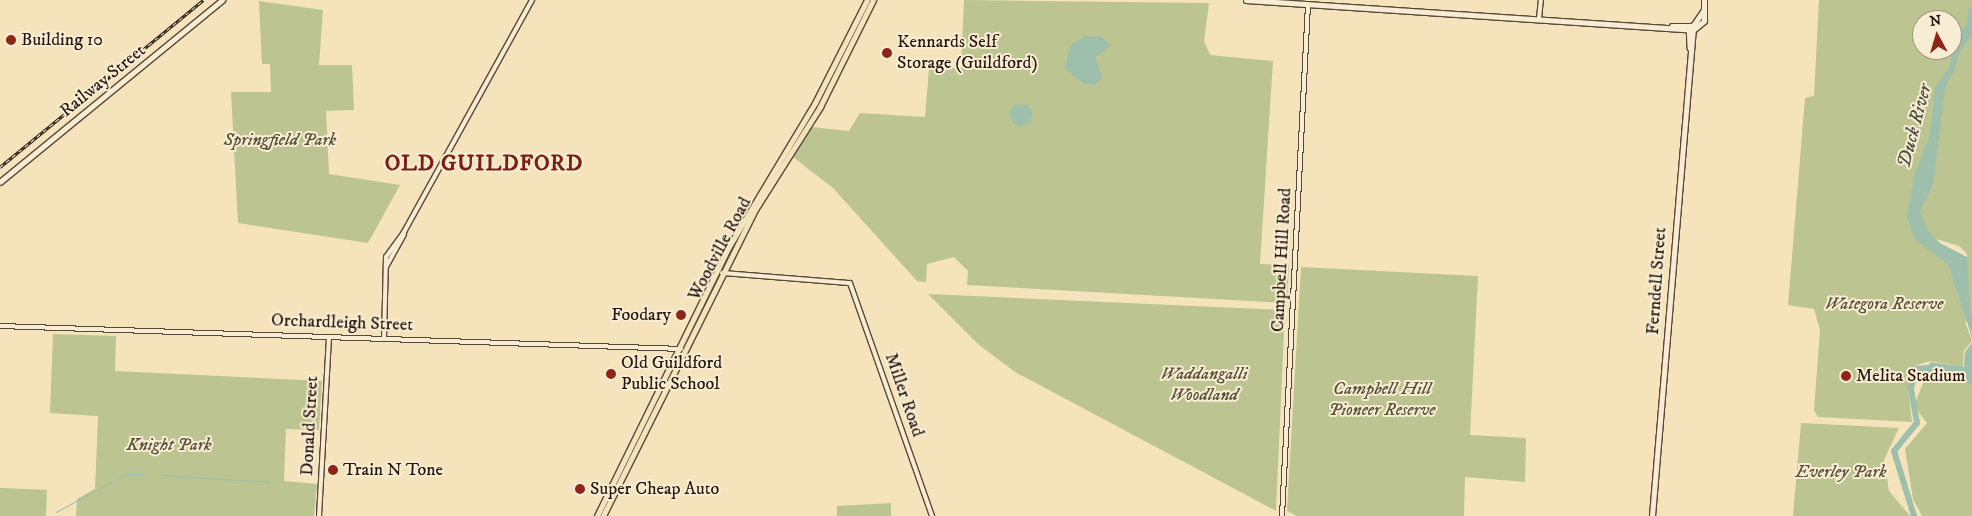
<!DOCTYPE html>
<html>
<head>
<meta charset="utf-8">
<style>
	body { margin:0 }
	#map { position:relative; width:1972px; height:516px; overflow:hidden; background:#f5e3bc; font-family:"IM FELL DW Pica",serif }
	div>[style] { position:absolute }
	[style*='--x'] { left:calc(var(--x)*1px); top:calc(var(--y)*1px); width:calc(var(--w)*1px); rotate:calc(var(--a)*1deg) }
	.green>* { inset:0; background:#bcc491; transform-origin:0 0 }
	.water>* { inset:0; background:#9dbfab }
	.round { border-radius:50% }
	.stream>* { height:1px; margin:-0.5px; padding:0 0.5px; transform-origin:0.5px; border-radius:0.5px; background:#9dbfab }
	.river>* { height:6px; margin:-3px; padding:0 3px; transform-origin:3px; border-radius:3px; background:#9dbfab }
	.roads { filter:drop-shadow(1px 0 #584839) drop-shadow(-1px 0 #584839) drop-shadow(0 1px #584839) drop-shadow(0 -1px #584839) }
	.tertiary>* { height:4px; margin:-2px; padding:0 2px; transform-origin:2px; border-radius:2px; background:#f8edd3 }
	.secondary>* { height:4.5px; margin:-2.25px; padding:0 2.25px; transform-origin:2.25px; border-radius:2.25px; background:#f8edd3 }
	.primary>* { height:4.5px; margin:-2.25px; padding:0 2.25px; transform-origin:2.25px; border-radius:2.25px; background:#f5e3bc }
	.rail>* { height:3px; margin-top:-1.5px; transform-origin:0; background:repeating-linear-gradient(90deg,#f8edd3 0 4px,#24150d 0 8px); box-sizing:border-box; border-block:1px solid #24150d }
	.dots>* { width:14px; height:14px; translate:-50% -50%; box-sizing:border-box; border:2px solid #f8edd3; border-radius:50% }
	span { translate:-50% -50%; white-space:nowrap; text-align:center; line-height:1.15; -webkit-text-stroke:4px #f8edd3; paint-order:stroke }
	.poi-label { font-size:18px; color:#24150d }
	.left { translate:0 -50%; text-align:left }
	.right { translate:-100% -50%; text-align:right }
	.street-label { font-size:18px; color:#24150d }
	.park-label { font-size:18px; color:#59523b; font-style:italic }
	.water-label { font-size:19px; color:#4e5044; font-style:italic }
	.district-label { font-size:22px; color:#7a1f14; font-weight:700; letter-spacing:1px }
	.north { position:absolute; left:1912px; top:10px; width:50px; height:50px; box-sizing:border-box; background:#f8edd3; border:1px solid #a39784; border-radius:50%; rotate:354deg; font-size:14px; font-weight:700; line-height:20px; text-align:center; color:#24150d }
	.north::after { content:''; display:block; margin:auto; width:18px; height:22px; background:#8f2418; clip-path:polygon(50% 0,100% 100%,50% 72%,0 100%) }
</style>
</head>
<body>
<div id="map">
	<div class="green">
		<div style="clip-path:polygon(964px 0,1209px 3px,1204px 41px,1210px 55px,1273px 61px,1260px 264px,1289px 265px,1287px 303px,967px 285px,968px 271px,954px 257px,927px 264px,926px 282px,917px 281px,833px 188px,793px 157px,812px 127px,849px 131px,860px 113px,925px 117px,929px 69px,961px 68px)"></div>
		<div style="clip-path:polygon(evenodd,1819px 0,1972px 0,1972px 320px,1965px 322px,1972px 341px,1964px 351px,1963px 367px,1930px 361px,1914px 366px,1908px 389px,1912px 422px,1818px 417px,1814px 410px,1820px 330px,1814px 309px,1788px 305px,1805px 98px,1814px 96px,1819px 0,1922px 20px,1952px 20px,1952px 50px,1922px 50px,1922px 20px,1819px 0,1936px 239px,1959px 246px,1967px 254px,1966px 284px,1963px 269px,1936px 239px)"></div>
		<div style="clip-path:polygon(259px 1px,323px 10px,319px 65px,352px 65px,354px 110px,326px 111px,329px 174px,400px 185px,368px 243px,238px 223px,231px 92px,271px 92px,270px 64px,262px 64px)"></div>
		<div style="clip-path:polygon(1301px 267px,1478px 276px,1470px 435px,1526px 438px,1525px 482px,1465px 477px,1464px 516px,1297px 516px,1287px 511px)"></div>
		<div style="clip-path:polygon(928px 294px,1285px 310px,1276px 511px,1015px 372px,978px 344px)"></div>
		<div style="clip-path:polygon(53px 334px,116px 336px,115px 371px,322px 381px,319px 430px,286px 429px,284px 481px,317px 484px,314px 516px,76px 516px,77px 499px,95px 489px,98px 416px,50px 413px)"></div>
		<div style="clip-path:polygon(1927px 373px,1961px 382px,1972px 378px,1972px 516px,1922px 516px,1913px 499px,1905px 449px,1927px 423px,1914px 406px)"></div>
		<div style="clip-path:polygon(1801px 423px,1899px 428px,1884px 460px,1889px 491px,1910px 516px,1793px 516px)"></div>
		<div style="left:0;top:488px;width:47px;height:28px;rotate:2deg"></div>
		<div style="clip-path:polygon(891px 503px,891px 516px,837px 516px,837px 506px)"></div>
	</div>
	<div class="water">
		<div style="clip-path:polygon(1972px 14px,1972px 36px,1961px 50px,1945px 90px,1933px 184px,1920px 212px,1928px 231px,1940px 243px,1967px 257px,1972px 340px,1954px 266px,1919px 238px,1911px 216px,1919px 174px,1934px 135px,1940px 86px,1954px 67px,1958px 42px)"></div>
		<div style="clip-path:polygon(1085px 36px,1101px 37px,1111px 45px,1095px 58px,1103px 78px,1095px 85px,1083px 83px,1065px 69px,1070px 45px)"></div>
		<div class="round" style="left:1010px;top:104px;width:22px;height:22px"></div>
		<div style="clip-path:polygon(1972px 343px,1972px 384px,1927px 373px,1930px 362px,1964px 367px,1965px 352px)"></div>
	</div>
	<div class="stream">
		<div style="--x:161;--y:475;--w:109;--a:3.7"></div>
		<div style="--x:56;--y:512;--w:80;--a:-28.5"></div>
		<div style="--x:126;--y:474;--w:18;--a:0"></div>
	</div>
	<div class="river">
		<div style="--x:1972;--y:9;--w:17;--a:100"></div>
		<div style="--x:1969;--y:26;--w:20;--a:127"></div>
		<div style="--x:1957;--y:42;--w:27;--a:100"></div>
		<div style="--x:1952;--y:69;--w:24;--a:126"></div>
		<div style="--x:1938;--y:88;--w:47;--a:96.1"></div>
		<div style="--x:1933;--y:135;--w:45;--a:110.9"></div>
		<div style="--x:1917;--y:177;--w:40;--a:100"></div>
		<div style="--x:1910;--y:216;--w:23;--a:70"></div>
		<div style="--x:1918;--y:238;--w:40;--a:37"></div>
		<div style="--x:1950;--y:262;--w:69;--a:71.3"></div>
		<div style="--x:1914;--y:516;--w:68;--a:-107.1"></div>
		<div style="--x:1894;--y:451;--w:36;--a:-51"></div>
		<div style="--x:1917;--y:423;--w:36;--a:-100"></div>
		<div style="--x:1911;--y:388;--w:20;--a:-75"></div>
		<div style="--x:1916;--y:369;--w:21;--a:-5"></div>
	</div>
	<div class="roads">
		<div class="tertiary">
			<div style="--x:1539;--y:18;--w:18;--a:-84"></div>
			<div style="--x:386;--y:267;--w:37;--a:-61"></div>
			<div style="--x:722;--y:273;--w:128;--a:4.5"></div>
			<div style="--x:850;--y:283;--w:247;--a:70.6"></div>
			<div style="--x:0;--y:326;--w:681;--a:1.93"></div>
			<div style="--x:384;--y:339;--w:82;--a:-88.6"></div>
			<div style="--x:386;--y:257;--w:31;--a:-54"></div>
			<div style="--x:404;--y:232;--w:265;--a:-61.1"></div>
			<div style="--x:319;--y:516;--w:179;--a:-86.8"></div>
			<div style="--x:1282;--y:516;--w:512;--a:-87.09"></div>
		</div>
		<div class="secondary">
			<div style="--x:1246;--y:0;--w:448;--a:3.8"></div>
			<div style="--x:1693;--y:30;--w:14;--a:-39"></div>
			<div style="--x:1704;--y:21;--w:21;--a:-90"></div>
			<div style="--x:1672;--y:26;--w:20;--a:0"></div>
			<div style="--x:1689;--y:26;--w:22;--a:87"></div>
			<div style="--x:1693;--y:26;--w:18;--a:-56"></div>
			<div style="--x:0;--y:182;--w:287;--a:-39.3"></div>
			<div style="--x:1652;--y:516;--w:492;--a:-85.2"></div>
		</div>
		<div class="primary">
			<div style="--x:597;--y:516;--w:302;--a:-63.9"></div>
			<div style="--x:730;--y:245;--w:165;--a:-59.1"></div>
			<div style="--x:815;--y:103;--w:115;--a:-63.2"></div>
			<div style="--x:603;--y:516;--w:342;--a:-63.6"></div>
			<div style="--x:755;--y:210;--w:122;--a:-57.7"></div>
			<div style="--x:820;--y:107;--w:119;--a:-63.6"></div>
		</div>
	</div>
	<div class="rail">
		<div style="--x:0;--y:167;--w:263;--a:-39.4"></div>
	</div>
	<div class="dots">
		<div style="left:11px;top:40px;background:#8f2418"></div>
		<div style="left:887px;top:53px;background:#8f2418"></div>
		<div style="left:681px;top:315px;background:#8f2418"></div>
		<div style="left:611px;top:374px;background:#8f2418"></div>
		<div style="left:1846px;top:376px;background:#8f2418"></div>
		<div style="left:333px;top:470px;background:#8f2418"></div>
		<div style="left:580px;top:489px;background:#8f2418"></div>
	</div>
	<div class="poi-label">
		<span class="left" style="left:21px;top:40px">Building 10</span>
		<span class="left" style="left:897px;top:53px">Kennards Self<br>Storage (Guildford)</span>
		<span class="right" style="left:671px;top:315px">Foodary</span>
		<span class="left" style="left:621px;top:374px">Old Guildford<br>Public School</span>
		<span class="left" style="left:1856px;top:376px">Melita Stadium</span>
		<span class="left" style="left:343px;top:470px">Train N Tone</span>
		<span class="left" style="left:590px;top:489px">Super Cheap Auto</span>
	</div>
	<div class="street-label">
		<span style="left:103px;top:81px;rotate:-39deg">Railway Street</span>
		<span style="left:720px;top:249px;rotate:-62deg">Woodville Road</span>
		<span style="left:1282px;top:260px;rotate:-87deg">Campbell Hill Road</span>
		<span style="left:1657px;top:281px;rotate:-86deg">Ferndell Street</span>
		<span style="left:342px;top:323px;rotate:2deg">Orchardleigh Street</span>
		<span style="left:904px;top:395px;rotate:71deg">Miller Road</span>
		<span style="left:310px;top:426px;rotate:-87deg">Donald Street</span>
	</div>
	<div class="park-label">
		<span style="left:280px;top:140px">Springfield Park</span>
		<span style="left:1884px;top:304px">Wategora Reserve</span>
		<span style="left:1204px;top:385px">Waddangalli<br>Woodland</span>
		<span style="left:1382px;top:400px">Campbell Hill<br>Pioneer Reserve</span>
		<span style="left:169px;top:445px">Knight Park</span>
		<span style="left:1841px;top:472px">Everley Park</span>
	</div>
	<div class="water-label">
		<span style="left:1915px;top:126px;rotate:-75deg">Duck River</span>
	</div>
	<div class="district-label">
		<span style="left:484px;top:164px">OLD GUILDFORD</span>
	</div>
	<div class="north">N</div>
</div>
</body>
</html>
